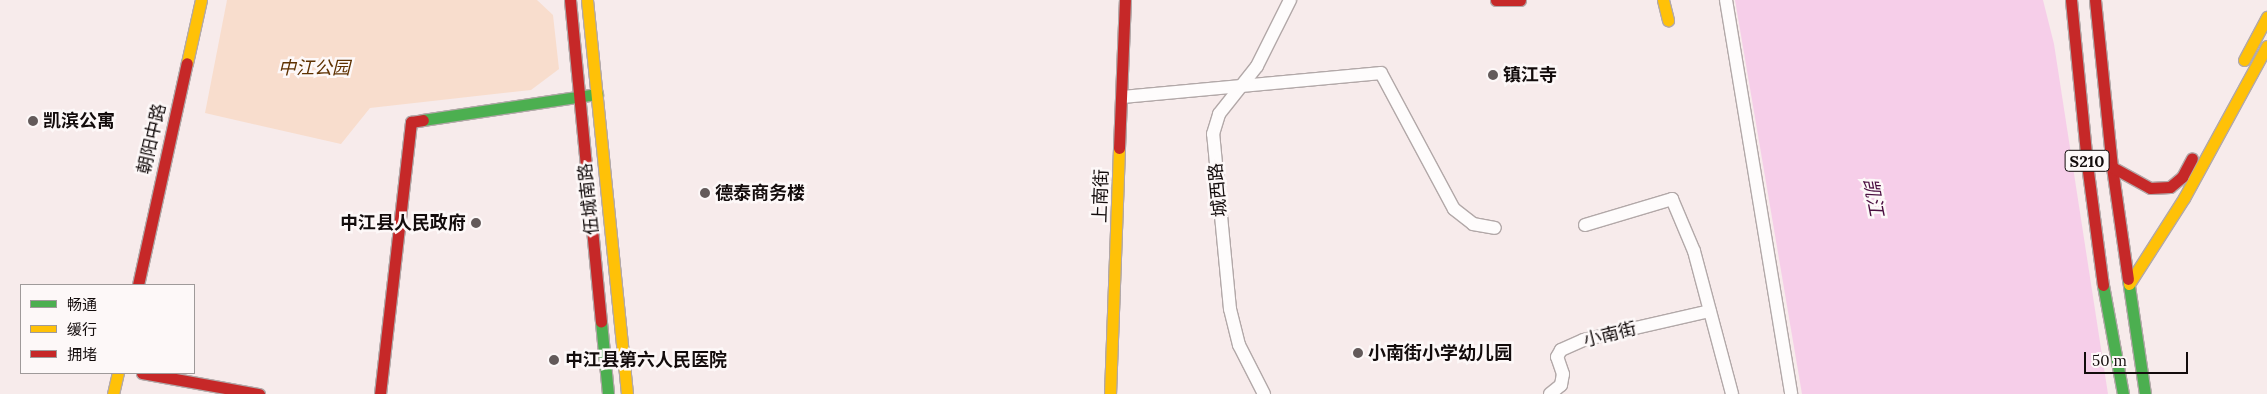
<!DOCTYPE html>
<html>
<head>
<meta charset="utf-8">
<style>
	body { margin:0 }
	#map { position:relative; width:2267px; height:394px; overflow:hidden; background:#f7ebeb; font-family:Lora,"Noto Sans SC",serif }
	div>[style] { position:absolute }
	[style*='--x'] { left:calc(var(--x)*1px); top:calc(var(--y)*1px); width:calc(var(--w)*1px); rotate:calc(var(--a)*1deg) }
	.green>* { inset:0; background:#f8ddcd }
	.water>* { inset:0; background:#f6cee9 }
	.roads { filter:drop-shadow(1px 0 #b2a8a8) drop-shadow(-1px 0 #b2a8a8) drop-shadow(0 1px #b2a8a8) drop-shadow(0 -1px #b2a8a8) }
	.street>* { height:12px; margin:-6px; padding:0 6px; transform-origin:6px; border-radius:6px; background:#fefcfc }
	.fast>* { height:11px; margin:-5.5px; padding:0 5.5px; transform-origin:5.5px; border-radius:5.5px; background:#4caf50 }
	.slow>* { height:11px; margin:-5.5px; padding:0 5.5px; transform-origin:5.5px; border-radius:5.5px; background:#ffc107 }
	.jam>* { height:11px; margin:-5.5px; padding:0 5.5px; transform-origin:5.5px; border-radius:5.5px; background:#c62828 }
	.dots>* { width:14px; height:14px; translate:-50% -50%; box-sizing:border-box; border:2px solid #fdf8f8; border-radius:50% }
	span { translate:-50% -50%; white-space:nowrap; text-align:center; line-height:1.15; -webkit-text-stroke:5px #fdf8f8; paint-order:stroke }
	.shield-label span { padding:1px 4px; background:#fdf8f8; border:1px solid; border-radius:4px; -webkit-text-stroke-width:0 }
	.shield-label { font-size:16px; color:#130c0c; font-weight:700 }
	.park-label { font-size:18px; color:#5e3100; font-style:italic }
	.poi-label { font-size:18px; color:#130c0c; font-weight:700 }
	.left { translate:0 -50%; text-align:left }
	.right { translate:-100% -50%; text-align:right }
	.street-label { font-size:18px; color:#130c0c }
	.water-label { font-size:19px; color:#4a0e40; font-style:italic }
	.legend { position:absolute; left:20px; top:284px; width:175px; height:90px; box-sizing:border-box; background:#fdf8f8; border:1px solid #9f9a9a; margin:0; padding:6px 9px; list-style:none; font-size:15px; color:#130c0c }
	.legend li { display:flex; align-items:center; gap:10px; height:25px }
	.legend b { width:25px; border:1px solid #9f9a9a }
	.scale { position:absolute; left:2084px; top:352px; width:104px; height:22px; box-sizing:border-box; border:2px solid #130c0c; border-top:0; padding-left:6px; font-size:15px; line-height:18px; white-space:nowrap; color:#130c0c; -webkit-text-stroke:4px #fdf8f8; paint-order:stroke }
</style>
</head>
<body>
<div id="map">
	<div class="green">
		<div style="clip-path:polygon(227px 0,537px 0,553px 15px,559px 69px,531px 90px,370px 108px,341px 144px,205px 113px)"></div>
	</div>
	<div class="water">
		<div style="clip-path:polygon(1735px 0,2043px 0,2054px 44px,2108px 394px,1802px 394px)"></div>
	</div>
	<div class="roads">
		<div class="street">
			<div style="--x:1726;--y:0;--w:399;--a:80.6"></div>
			<div style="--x:1123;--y:97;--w:259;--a:-5.3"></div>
			<div style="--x:1381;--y:73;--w:154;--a:61.8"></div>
			<div style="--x:1454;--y:209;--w:24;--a:38"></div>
			<div style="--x:1473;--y:224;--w:22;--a:10"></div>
			<div style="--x:1585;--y:225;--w:91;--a:-16.6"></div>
			<div style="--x:1672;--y:199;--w:56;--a:67.1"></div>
			<div style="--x:1694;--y:251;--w:148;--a:75.1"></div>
			<div style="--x:1264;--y:394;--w:55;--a:-117"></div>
			<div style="--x:1239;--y:345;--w:37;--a:-104"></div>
			<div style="--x:1230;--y:309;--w:176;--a:-95.5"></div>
			<div style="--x:1213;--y:134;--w:21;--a:-73"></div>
			<div style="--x:1219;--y:114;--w:61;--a:-51.6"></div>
			<div style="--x:1257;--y:66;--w:74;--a:-63.4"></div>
			<div style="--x:1550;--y:394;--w:14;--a:-39"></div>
			<div style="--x:1561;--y:385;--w:11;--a:-80"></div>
			<div style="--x:1563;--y:374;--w:18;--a:-109"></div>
			<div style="--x:1557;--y:357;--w:8;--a:-60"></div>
			<div style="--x:1561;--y:350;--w:24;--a:-24"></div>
			<div style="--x:1583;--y:340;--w:130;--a:-12.9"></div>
		</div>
		<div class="fast">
			<div style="--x:423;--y:120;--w:176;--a:-8.5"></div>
			<div style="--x:2128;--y:279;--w:116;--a:81.6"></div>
			<div style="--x:2103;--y:285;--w:111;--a:79.6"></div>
			<div style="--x:601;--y:322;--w:72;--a:84.4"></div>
		</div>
		<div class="slow">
			<div style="--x:587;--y:0;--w:396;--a:84.2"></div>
			<div style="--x:1663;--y:0;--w:21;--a:76"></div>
			<div style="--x:2244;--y:60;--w:49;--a:-61.9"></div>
			<div style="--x:187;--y:63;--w:65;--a:-77.5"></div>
			<div style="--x:2129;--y:284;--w:102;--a:-57.4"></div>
			<div style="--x:2184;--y:198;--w:173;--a:-61.4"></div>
			<div style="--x:113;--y:394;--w:22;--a:-77"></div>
			<div style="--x:1110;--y:394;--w:246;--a:-87.9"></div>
		</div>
		<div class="jam">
			<div style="--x:570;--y:0;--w:323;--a:84.5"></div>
			<div style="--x:1496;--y:0;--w:24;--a:0"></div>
			<div style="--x:2071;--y:0;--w:165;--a:84.4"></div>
			<div style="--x:2087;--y:164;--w:122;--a:82.5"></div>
			<div style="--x:2095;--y:0;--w:168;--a:84.2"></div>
			<div style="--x:2112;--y:167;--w:113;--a:81.9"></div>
			<div style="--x:1119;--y:148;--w:148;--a:-87.7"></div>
			<div style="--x:2112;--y:167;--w:43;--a:28.9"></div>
			<div style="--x:2150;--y:188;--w:20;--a:-3"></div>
			<div style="--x:2170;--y:187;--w:16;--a:-40"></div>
			<div style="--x:2182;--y:177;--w:21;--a:-62"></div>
			<div style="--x:138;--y:285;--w:227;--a:-77.6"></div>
			<div style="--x:142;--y:373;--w:119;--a:10.2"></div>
			<div style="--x:380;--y:394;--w:274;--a:-83.5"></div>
			<div style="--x:411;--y:122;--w:12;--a:-9"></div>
		</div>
	</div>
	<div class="dots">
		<div style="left:1493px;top:75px;background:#635a5a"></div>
		<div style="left:33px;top:121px;background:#635a5a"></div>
		<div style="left:705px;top:193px;background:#635a5a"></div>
		<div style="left:476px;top:223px;background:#635a5a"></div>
		<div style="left:1358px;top:353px;background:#635a5a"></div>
		<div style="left:554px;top:360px;background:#635a5a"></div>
	</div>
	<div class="shield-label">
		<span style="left:2087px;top:161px">S210</span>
	</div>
	<div class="park-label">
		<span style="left:314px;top:68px">中江公园</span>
	</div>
	<div class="poi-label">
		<span class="left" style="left:1503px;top:75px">镇江寺</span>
		<span class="left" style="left:43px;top:121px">凯滨公寓</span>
		<span class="left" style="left:715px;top:193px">德泰商务楼</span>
		<span class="right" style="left:466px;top:223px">中江县人民政府</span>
		<span class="left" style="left:1368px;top:353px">小南街小学幼儿园</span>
		<span class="left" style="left:565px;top:360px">中江县第六人民医院</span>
	</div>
	<div class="street-label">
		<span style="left:152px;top:139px;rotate:-77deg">朝阳中路</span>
		<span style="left:1218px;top:190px;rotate:-95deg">城西路</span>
		<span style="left:1101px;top:196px;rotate:-88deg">上南街</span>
		<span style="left:589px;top:199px;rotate:-96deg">伍城南路</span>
		<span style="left:1610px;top:335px;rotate:-14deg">小南街</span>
	</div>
	<div class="water-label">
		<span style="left:1873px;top:197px;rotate:79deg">凯江</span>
	</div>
	<ul class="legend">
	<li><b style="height:6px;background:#4caf50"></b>畅通</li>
	<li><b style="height:6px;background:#ffc107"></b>缓行</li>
	<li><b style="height:6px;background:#c62828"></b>拥堵</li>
	</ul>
	<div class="scale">50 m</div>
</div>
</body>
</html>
